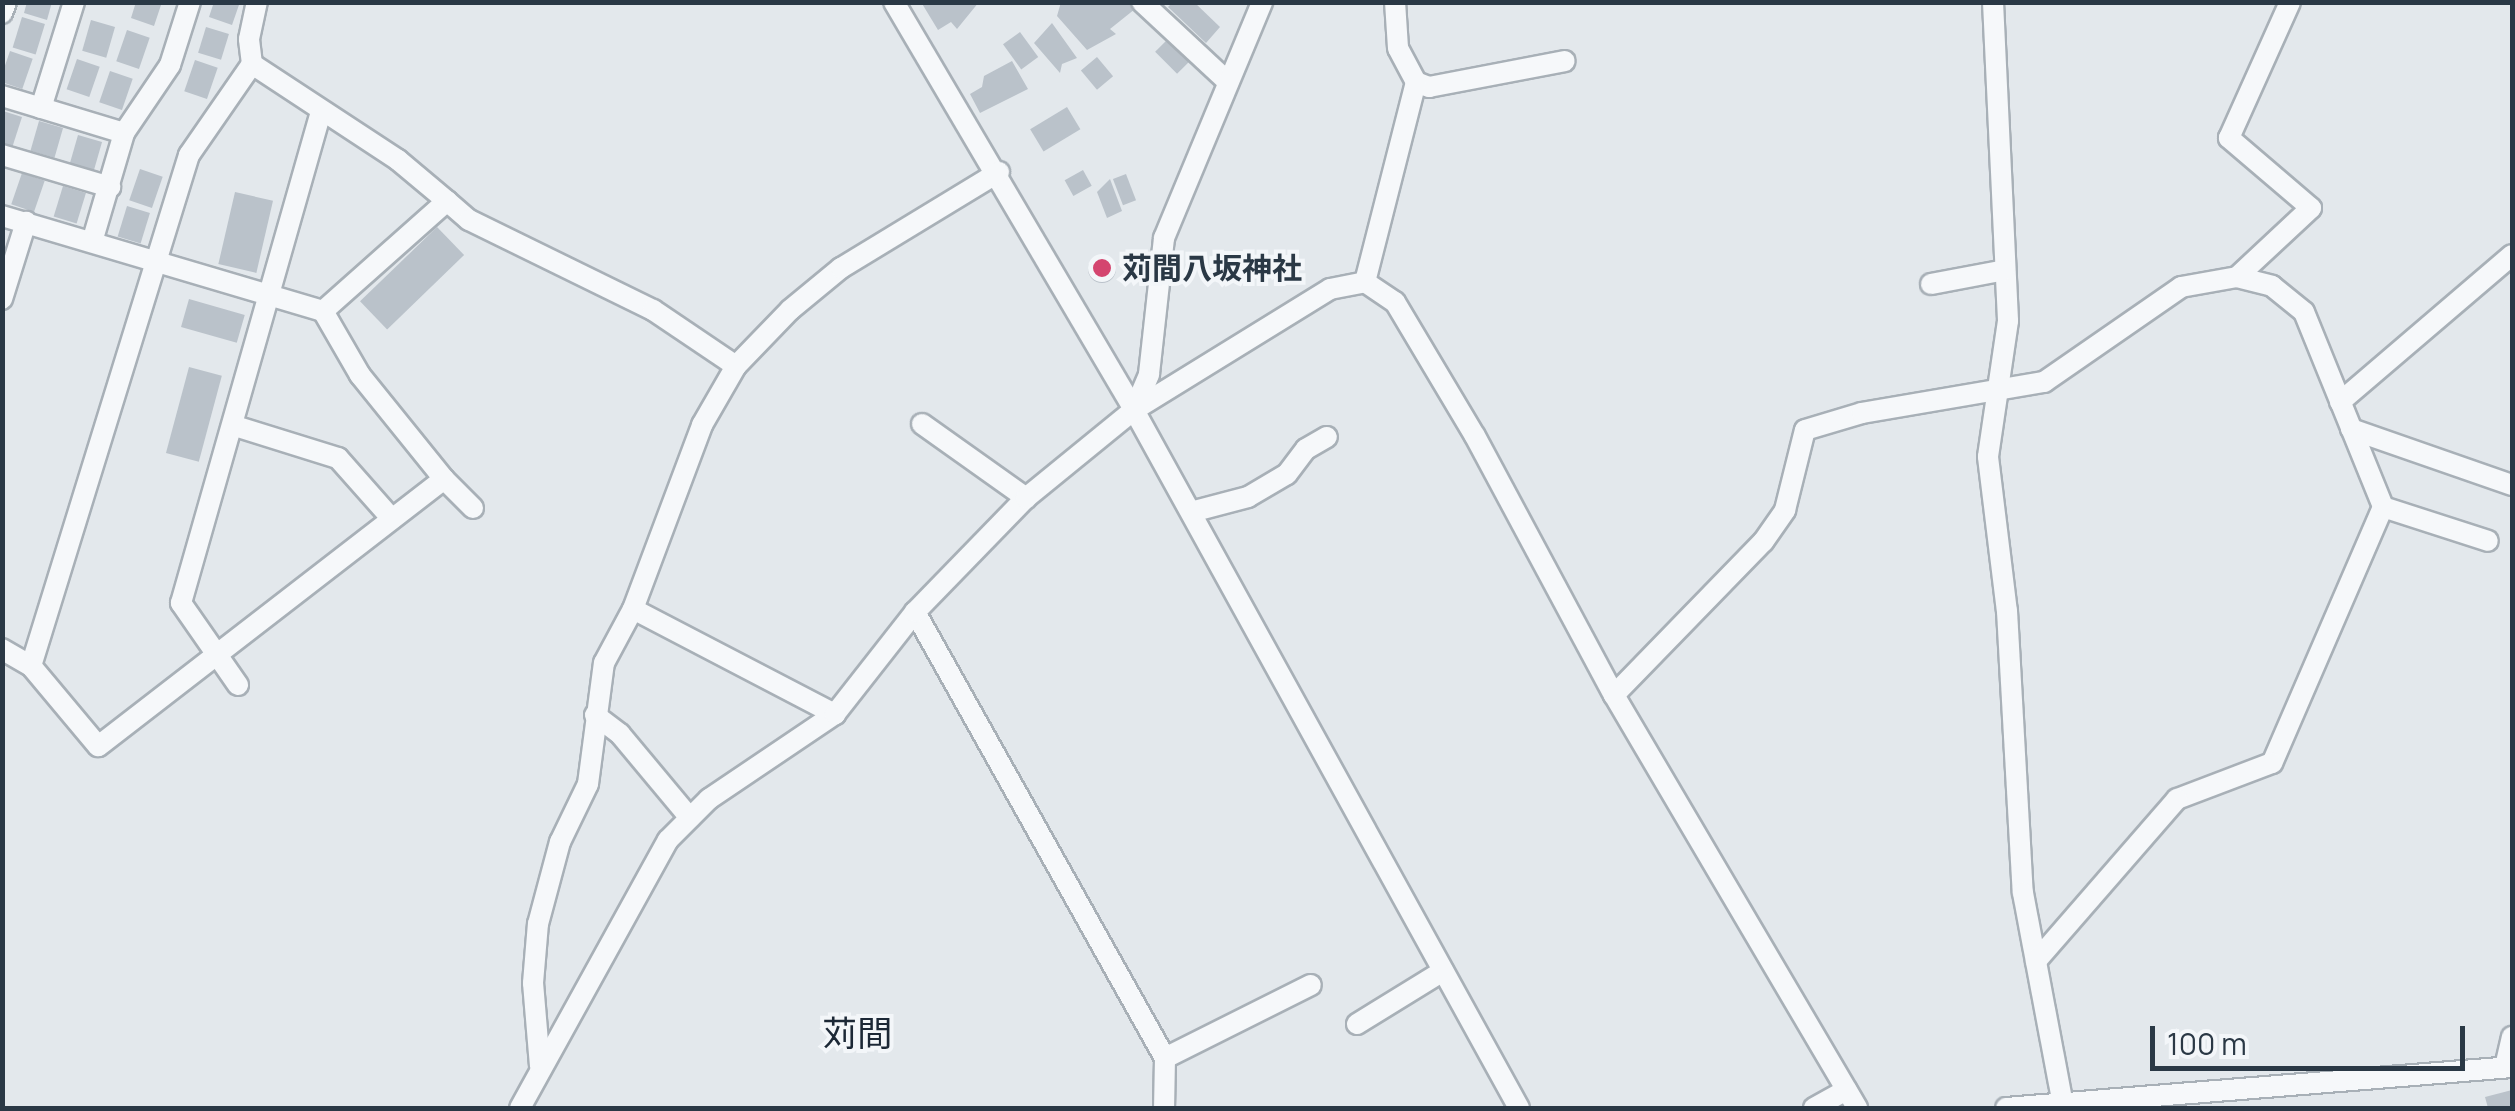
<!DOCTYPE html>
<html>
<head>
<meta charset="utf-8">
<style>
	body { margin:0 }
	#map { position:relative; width:2515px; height:1111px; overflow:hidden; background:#e3e8ec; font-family:Manrope,"Noto Sans JP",sans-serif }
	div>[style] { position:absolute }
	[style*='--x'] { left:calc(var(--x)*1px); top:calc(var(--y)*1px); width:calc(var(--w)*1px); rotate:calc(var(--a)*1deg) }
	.building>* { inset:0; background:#bac2ca; transform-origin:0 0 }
	.round { border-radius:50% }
	.roads { filter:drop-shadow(2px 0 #a8b0b7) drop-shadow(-2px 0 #a8b0b7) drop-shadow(0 2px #a8b0b7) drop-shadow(0 -2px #a8b0b7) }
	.minor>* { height:20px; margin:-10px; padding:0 10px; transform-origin:10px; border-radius:10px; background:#f6f8fa }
	.dots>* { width:28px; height:28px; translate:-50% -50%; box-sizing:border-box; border:5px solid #f3f6f9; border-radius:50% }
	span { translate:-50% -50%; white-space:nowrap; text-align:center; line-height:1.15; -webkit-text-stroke:8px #f3f6f9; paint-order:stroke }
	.poi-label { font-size:30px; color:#2a3845; font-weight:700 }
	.left { translate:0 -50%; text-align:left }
	.quarter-label { font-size:35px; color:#1c2836 }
	.frame { position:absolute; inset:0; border:5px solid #2a3845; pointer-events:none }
	.scale { position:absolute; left:2150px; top:1026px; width:315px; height:45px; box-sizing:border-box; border:5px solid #2a3845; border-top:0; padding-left:12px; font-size:30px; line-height:35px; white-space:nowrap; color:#2a3845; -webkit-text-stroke:8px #f3f6f9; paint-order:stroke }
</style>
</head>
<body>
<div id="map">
	<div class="building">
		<div style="clip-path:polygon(27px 2px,52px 2px,47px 20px,24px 13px)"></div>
		<div style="clip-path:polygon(136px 2px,162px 2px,154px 26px,131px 18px)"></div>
		<div style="clip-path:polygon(214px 2px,240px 2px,232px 25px,209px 17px)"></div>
		<div style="clip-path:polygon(921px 2px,979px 2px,957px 29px,951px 22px,938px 30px)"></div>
		<div style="clip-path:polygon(1061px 2px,1129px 2px,1135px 9px,1110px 29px,1116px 34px,1087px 50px,1057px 16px)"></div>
		<div style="clip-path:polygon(1173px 2px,1194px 2px,1220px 27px,1206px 43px,1168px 7px)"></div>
		<div style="left:22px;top:17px;width:24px;height:32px;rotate:17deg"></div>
		<div style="left:91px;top:20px;width:25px;height:32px;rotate:16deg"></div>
		<div style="clip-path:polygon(1052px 23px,1077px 58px,1062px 64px,1060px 73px,1034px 43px)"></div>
		<div style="left:206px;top:27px;width:24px;height:27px;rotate:17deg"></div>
		<div style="left:127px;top:30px;width:24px;height:33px;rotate:19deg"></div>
		<div style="left:1020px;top:32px;width:31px;height:21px;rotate:54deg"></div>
		<div style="left:1170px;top:37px;width:31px;height:21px;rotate:45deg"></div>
		<div style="left:10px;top:51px;width:24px;height:32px;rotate:19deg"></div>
		<div style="left:1097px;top:57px;width:25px;height:21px;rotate:50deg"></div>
		<div style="left:77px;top:59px;width:24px;height:32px;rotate:19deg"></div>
		<div style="left:195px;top:60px;width:24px;height:33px;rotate:19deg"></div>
		<div style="clip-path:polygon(1012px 61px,1028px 89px,980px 113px,970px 94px,982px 87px,984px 76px)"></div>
		<div style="left:110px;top:71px;width:24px;height:33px;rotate:19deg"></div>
		<div style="left:1067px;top:107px;width:26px;height:43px;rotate:59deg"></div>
		<div style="clip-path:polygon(3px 111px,22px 117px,12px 148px,3px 145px)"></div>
		<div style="left:39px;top:121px;width:25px;height:31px;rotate:16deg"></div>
		<div style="left:78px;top:135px;width:25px;height:32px;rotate:16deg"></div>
		<div style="left:140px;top:169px;width:24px;height:33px;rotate:19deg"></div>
		<div style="left:1083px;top:170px;width:18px;height:21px;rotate:61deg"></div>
		<div style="left:22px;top:173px;width:24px;height:33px;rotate:19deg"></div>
		<div style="left:1126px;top:174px;width:28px;height:14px;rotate:69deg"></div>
		<div style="clip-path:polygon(1110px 179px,1122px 211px,1107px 218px,1097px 192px)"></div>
		<div style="left:63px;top:186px;width:24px;height:32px;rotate:17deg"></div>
		<div style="left:235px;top:192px;width:39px;height:74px;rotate:13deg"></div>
		<div style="left:127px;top:206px;width:24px;height:32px;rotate:17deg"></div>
		<div style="left:437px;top:227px;width:39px;height:107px;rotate:46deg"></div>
		<div class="round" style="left:1088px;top:255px;width:28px;height:28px"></div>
		<div style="left:189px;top:299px;width:58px;height:29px;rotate:16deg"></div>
		<div style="left:189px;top:367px;width:34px;height:89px;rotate:15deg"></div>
		<div style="clip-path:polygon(2512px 1090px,2512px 1108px,2488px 1108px,2485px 1097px)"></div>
	</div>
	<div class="roads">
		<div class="minor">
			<div style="--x:894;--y:2;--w:473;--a:59.5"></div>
			<div style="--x:1134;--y:410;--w:797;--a:61.12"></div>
			<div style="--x:1142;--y:2;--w:117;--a:42.9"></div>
			<div style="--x:1993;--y:2;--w:319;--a:87.3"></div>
			<div style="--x:2008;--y:321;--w:137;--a:98.4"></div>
			<div style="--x:1988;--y:457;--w:155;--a:83"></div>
			<div style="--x:2007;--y:611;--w:282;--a:86.8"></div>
			<div style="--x:2023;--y:893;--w:211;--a:79.3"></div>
			<div style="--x:2;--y:13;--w:12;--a:-70"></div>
			<div style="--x:252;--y:64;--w:175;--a:33.3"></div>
			<div style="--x:398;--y:160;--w:64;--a:39.9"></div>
			<div style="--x:447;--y:201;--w:166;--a:138.4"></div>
			<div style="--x:1416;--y:82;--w:14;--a:21"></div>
			<div style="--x:1429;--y:87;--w:138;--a:-10.8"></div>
			<div style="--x:2;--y:96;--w:127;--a:16.9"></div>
			<div style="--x:41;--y:108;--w:111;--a:-72.7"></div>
			<div style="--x:2;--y:155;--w:113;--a:16.5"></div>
			<div style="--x:447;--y:201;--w:29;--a:41"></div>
			<div style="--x:469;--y:220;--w:205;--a:26.1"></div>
			<div style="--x:653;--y:310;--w:100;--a:34"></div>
			<div style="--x:2;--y:216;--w:335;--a:16.5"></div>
			<div style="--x:323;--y:311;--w:74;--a:60"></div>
			<div style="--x:360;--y:375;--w:134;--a:51.1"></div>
			<div style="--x:444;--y:479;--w:437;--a:142.3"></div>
			<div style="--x:98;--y:746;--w:104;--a:-129.9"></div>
			<div style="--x:31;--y:666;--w:34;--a:-150"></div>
			<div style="--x:92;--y:242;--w:114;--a:-73.6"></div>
			<div style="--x:124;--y:133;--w:82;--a:-55.9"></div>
			<div style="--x:170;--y:65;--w:66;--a:-72.4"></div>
			<div style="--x:2237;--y:277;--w:101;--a:-43"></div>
			<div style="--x:2311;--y:208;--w:108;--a:-139.5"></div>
			<div style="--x:2229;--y:138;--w:149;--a:-65.8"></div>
			<div style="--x:1365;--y:282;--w:36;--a:34"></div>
			<div style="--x:1395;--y:302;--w:156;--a:59.2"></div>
			<div style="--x:1475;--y:436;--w:294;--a:61.8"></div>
			<div style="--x:1614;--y:695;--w:479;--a:59.5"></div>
			<div style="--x:1931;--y:284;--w:75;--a:-10.7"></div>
			<div style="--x:2;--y:299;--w:81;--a:-72.7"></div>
			<div style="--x:2340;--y:402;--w:226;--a:-40.5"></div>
			<div style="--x:1134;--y:410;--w:39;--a:-67"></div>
			<div style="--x:1149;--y:374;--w:137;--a:-83.7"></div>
			<div style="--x:1164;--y:238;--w:256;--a:-67.4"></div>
			<div style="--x:922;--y:424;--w:128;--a:35.4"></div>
			<div style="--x:235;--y:426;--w:108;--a:17.3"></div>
			<div style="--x:338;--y:458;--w:81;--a:48.5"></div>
			<div style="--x:2351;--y:429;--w:170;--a:19.2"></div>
			<div style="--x:444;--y:479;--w:41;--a:45"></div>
			<div style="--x:2383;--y:507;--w:110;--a:17.9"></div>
			<div style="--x:1191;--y:512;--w:59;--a:-14.7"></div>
			<div style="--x:1248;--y:497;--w:45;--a:-30.5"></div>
			<div style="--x:1287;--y:474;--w:31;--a:-53"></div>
			<div style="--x:1306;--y:449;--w:24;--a:-30"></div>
			<div style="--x:633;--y:609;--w:228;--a:27.5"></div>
			<div style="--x:915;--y:612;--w:511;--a:60.73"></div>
			<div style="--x:1165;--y:1058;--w:50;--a:91.1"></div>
			<div style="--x:31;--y:666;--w:535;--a:-72.82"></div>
			<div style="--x:189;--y:155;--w:111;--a:-55.3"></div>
			<div style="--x:252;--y:64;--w:25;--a:-97"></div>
			<div style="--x:249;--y:39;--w:38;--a:-78"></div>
			<div style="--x:238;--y:685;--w:100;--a:-124.8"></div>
			<div style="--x:181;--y:603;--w:511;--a:-74.09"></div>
			<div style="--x:1614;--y:695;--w:214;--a:-45.8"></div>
			<div style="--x:1763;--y:542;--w:39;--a:-55"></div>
			<div style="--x:1785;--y:510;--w:82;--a:-76"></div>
			<div style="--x:1805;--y:430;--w:59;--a:-16.6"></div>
			<div style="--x:1862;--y:413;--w:185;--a:-9.7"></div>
			<div style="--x:2044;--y:382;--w:167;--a:-34.7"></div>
			<div style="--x:2181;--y:287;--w:57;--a:-10.1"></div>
			<div style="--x:2237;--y:277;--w:36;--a:14"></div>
			<div style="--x:2272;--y:286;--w:41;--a:39.1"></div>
			<div style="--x:2304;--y:312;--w:210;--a:67.9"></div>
			<div style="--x:2383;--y:507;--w:279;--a:113.4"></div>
			<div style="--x:2272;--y:763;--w:102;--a:159.2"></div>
			<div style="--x:2177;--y:799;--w:215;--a:131"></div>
			<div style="--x:595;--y:715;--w:31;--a:37"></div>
			<div style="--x:620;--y:734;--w:109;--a:50.2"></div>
			<div style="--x:1357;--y:1024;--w:101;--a:-31.6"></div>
			<div style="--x:1165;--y:1058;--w:163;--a:-26.6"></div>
			<div style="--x:540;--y:1066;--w:83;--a:-94.8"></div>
			<div style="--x:533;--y:983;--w:59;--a:-85.2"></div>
			<div style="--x:538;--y:924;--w:85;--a:-75"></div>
			<div style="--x:560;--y:842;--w:64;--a:-64.2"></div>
			<div style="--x:588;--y:784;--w:122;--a:-82.5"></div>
			<div style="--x:604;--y:663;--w:61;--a:-61.8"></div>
			<div style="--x:633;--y:609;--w:197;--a:-69.4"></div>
			<div style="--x:702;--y:425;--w:68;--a:-60"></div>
			<div style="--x:736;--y:366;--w:78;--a:-46"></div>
			<div style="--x:790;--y:310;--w:66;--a:-39.5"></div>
			<div style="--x:841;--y:268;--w:185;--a:-31.3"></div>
			<div style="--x:2505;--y:1067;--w:31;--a:-77"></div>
			<div style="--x:520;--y:1108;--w:306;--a:-61.1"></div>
			<div style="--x:668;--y:840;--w:58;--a:-45"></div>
			<div style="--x:709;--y:799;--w:152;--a:-34"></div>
			<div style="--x:835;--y:714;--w:130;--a:-51.9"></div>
			<div style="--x:915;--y:612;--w:159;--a:-45.8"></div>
			<div style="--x:1026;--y:498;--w:139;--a:-39.2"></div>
			<div style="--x:1134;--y:410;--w:230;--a:-31.7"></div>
			<div style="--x:1330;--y:289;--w:36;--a:-11"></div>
			<div style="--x:1365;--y:282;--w:206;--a:-75.7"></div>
			<div style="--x:1416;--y:82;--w:38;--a:-118"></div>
			<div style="--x:1398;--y:48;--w:46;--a:-93.7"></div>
			<div style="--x:1814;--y:1108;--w:37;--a:-29"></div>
			<div style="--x:2006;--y:1108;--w:508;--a:-4.63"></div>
		</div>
	</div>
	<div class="dots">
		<div style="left:1102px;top:268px;background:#d4456f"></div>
	</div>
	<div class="poi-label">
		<span class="left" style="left:1122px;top:268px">苅間八坂神社</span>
	</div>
	<div class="quarter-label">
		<span style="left:857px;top:1033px">苅間</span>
	</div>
	<div class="frame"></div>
	<div class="scale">100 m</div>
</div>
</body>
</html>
